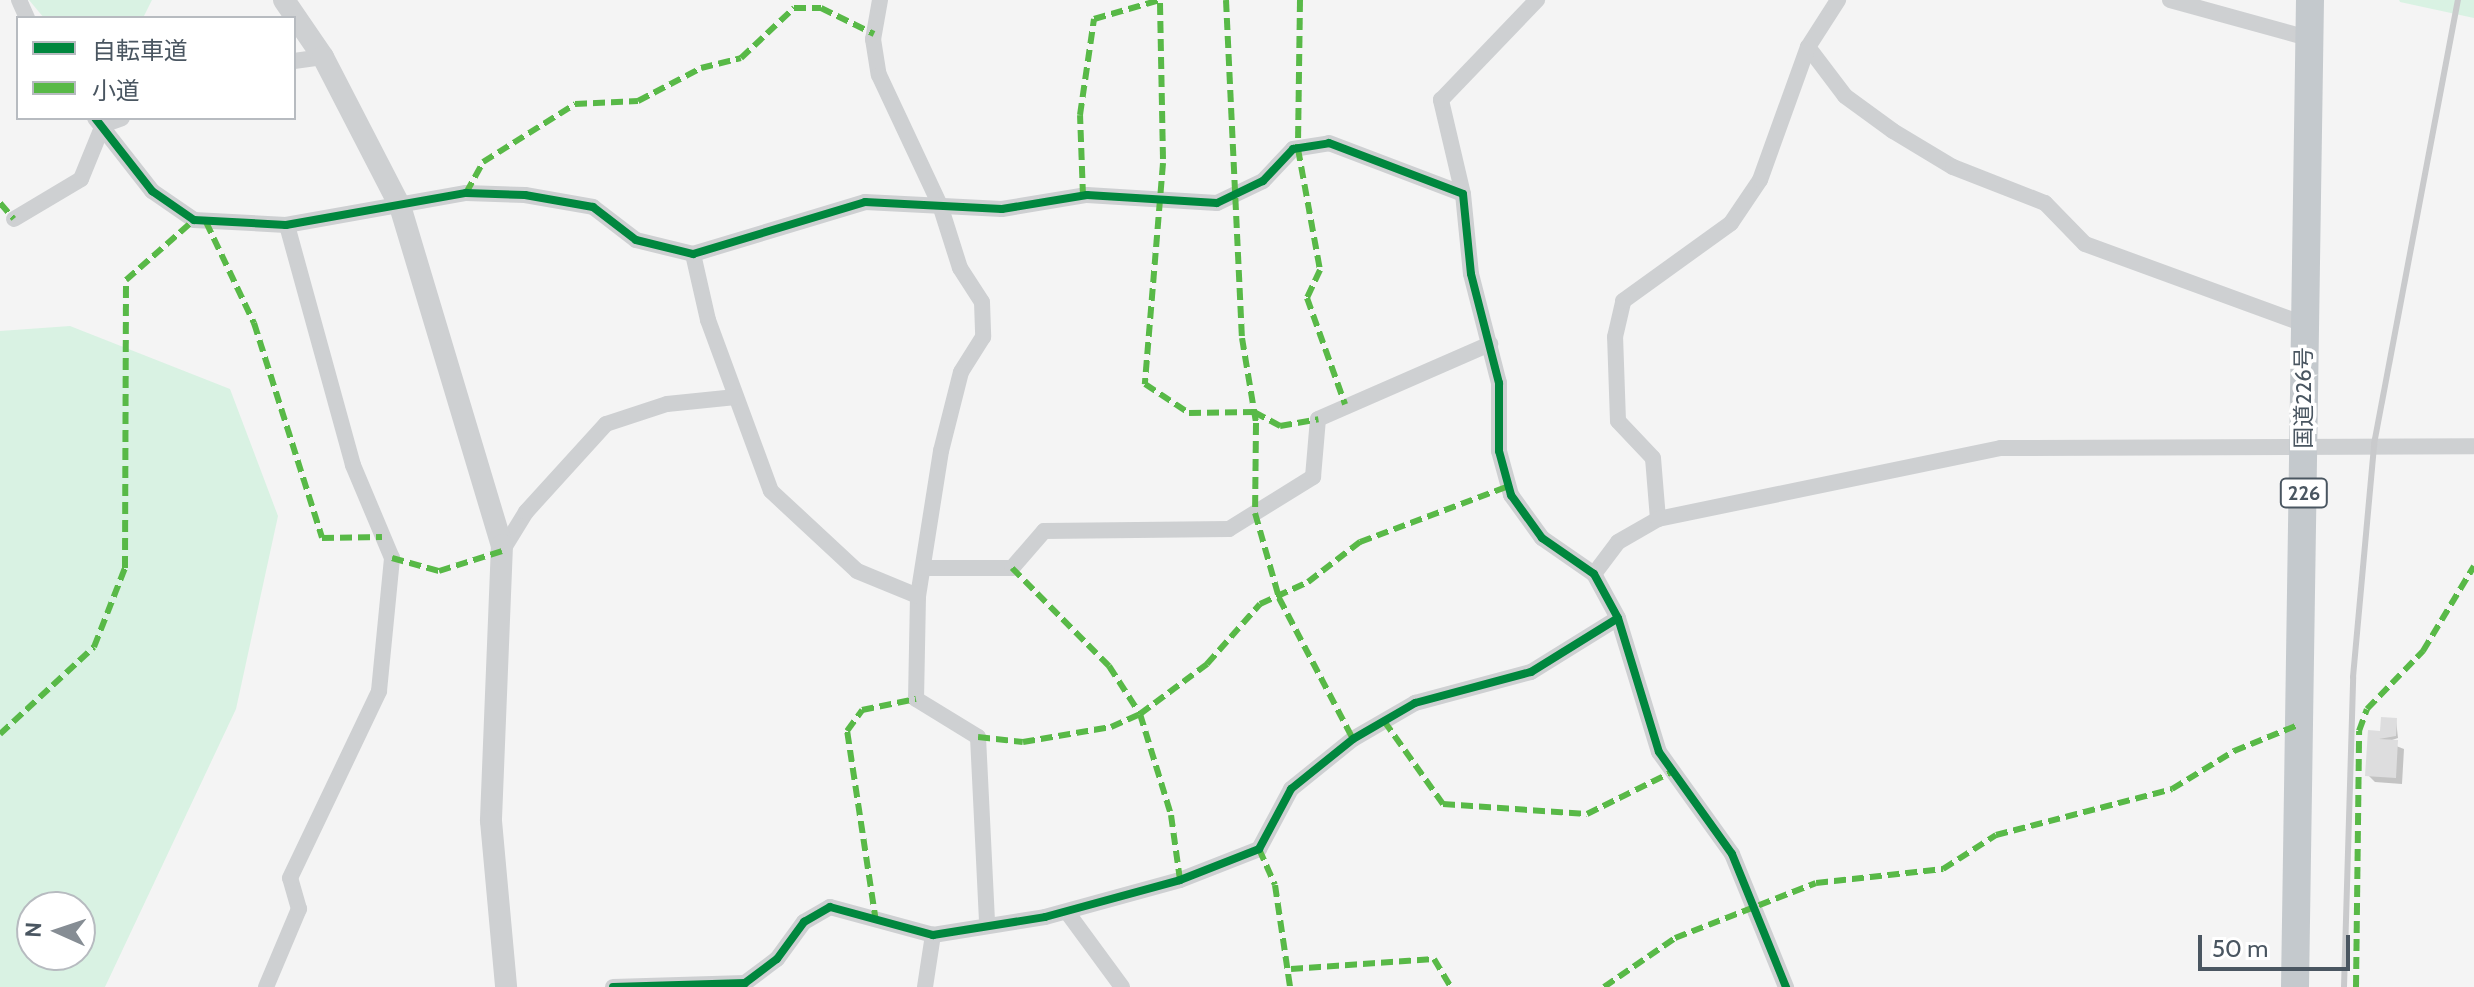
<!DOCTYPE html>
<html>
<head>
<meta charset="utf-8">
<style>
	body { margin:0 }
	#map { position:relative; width:2474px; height:987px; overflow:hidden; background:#f4f4f4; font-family:Cabin,"Noto Sans JP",sans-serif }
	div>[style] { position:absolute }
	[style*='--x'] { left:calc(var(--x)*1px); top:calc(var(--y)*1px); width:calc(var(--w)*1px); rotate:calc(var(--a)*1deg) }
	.green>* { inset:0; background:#d9f2e3 }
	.shadow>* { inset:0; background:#0003 }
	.building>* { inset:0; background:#ddddde }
	.minor>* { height:16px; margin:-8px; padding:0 8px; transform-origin:8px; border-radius:8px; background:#ced0d2 }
	.tertiary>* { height:22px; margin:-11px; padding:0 11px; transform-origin:11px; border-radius:11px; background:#ced0d2 }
	.trunk>* { height:28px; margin:-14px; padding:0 14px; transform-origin:14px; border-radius:14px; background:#c4c9cd }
	.rail>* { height:6px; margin:-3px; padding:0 3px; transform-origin:3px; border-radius:3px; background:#c9cacc }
	.quiet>* { height:6px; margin-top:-3px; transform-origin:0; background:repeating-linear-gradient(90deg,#58b947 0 12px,transparent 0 18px) }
	.cycleway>* { height:8px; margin:-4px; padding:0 4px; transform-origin:4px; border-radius:4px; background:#00873e }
	span { translate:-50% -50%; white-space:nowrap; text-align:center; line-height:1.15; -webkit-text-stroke:7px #fff; paint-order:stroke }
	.shield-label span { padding:2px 6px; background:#fff; border:2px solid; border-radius:6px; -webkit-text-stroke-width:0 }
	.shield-label { font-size:20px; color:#4a5661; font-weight:700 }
	.street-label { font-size:22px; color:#4a5661 }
	.legend { position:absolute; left:16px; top:16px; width:280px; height:104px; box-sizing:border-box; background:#fff; border:2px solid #b7bbc0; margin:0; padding:10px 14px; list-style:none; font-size:24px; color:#4a5661 }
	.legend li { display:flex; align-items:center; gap:16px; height:40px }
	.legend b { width:40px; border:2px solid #b7bbc0 }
	.north { position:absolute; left:16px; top:891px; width:80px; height:80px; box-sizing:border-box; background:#fff; border:2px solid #b7bbc0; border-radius:50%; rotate:273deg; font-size:22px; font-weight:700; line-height:32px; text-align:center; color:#4a5661 }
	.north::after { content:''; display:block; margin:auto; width:28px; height:36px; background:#868d94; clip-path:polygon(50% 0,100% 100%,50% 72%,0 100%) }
	.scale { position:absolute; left:2198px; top:935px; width:152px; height:36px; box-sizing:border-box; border:4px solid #4a5661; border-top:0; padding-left:10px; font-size:24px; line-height:28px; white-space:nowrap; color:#4a5661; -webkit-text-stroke:6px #fff; paint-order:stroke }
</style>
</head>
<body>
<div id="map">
	<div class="green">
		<div style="clip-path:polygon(29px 0,152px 0,143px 18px,44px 18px)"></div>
		<div style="clip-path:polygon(2399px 0,2474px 0,2474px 18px,2400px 2px)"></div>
		<div style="clip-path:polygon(evenodd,70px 326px,230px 389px,278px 516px,236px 709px,105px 987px,0 987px,0 331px,70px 326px,80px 907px,80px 955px,32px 955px,32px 907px,80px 907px)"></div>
	</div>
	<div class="shadow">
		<div style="clip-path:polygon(2396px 720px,2398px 738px,2386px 742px,2404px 749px,2402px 784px,2375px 782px,2368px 775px,2379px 733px)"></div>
	</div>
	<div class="building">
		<div style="clip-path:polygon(2381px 717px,2397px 718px,2396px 736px,2379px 739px,2398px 740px,2396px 778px,2365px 776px,2368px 730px,2380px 731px)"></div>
	</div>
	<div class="minor">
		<div style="--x:19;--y:0;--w:20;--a:66"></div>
		<div style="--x:880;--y:0;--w:40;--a:100"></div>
		<div style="--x:873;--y:39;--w:36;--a:81"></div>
		<div style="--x:879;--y:75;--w:144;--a:64.9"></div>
		<div style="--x:940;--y:205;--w:66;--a:72.4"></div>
		<div style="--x:960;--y:268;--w:40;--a:57.1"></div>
		<div style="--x:982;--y:302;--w:35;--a:88"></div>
		<div style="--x:983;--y:337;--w:41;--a:122.2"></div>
		<div style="--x:961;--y:372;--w:81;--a:104.2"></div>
		<div style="--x:941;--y:451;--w:147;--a:99"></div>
		<div style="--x:918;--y:596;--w:103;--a:91.1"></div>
		<div style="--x:916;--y:699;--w:73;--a:31.5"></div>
		<div style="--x:978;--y:737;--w:187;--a:87.2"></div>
		<div style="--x:2170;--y:0;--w:143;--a:15.4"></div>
		<div style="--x:1808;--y:47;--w:61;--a:52.9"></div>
		<div style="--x:1845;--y:96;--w:59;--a:36.1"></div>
		<div style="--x:1893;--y:131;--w:70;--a:31"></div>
		<div style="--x:1953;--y:167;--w:99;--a:21.4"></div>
		<div style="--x:2045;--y:203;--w:57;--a:45.7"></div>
		<div style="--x:2085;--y:244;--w:233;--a:20.1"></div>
		<div style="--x:294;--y:61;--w:29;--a:-8"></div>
		<div style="--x:95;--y:118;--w:93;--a:52"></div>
		<div style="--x:152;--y:191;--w:51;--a:34.6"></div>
		<div style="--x:194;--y:220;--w:92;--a:3.1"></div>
		<div style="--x:286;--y:225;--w:183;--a:-10.1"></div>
		<div style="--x:466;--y:193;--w:59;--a:1.9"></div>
		<div style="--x:525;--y:195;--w:69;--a:10"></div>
		<div style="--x:593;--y:207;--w:54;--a:37.5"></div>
		<div style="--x:636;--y:240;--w:59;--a:13.8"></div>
		<div style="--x:693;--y:254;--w:180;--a:-16.8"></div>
		<div style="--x:865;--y:202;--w:137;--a:2.9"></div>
		<div style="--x:1002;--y:209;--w:86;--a:-9.4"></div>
		<div style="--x:1087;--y:195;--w:130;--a:3.5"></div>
		<div style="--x:1217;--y:203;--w:51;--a:-25.6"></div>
		<div style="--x:1263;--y:181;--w:44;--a:-46.8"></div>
		<div style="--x:1293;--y:149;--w:36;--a:-9"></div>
		<div style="--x:1329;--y:143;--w:143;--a:20.8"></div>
		<div style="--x:1463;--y:194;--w:80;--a:84.3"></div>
		<div style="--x:1471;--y:274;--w:113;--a:75.6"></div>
		<div style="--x:1499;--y:383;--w:68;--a:90"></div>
		<div style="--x:1499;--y:451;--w:46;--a:74.7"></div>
		<div style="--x:1511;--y:495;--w:53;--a:54.2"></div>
		<div style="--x:1542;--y:538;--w:63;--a:34.7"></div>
		<div style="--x:1594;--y:574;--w:50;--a:61.4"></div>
		<div style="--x:1618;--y:618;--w:140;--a:73"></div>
		<div style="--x:1659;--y:752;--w:125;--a:54.4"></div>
		<div style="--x:1732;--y:854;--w:144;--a:67.9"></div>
		<div style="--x:1463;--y:194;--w:97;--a:-103.2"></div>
		<div style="--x:1441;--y:100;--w:139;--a:-46.2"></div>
		<div style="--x:14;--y:219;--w:78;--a:-30.8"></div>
		<div style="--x:81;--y:179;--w:58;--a:-67.8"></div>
		<div style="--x:103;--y:125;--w:20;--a:-20"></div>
		<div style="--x:693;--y:254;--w:68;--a:77.2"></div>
		<div style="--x:708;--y:320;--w:182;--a:69.8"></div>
		<div style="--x:771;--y:491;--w:117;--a:42.9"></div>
		<div style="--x:857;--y:571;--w:66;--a:22.3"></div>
		<div style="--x:1658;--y:519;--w:61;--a:-94.7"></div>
		<div style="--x:1653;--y:458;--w:51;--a:-133.4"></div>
		<div style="--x:1618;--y:421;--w:84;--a:-92"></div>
		<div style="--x:1615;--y:337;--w:37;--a:-77"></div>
		<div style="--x:1623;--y:301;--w:133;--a:-35.8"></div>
		<div style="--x:1731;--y:223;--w:52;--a:-56"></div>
		<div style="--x:1760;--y:180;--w:141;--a:-70.2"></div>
		<div style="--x:1808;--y:47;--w:56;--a:-57.4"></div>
		<div style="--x:502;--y:551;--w:46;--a:-58.4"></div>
		<div style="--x:526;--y:512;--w:119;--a:-47.7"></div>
		<div style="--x:606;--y:424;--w:64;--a:-18.2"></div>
		<div style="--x:667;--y:404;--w:69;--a:-5.8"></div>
		<div style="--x:923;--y:568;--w:89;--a:0"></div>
		<div style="--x:1012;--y:568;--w:49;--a:-49.1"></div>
		<div style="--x:1044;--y:531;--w:185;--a:-0.6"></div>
		<div style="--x:1229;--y:529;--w:99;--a:-31.8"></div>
		<div style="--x:1313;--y:477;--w:58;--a:-85.1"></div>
		<div style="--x:1318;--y:419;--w:188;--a:-23.6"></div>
		<div style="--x:1594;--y:574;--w:40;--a:-53"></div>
		<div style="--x:1618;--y:542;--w:46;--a:-29.9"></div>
		<div style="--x:1658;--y:519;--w:350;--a:-11.7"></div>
		<div style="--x:2001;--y:448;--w:473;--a:-0.2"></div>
		<div style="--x:1067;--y:912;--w:93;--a:53.7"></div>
		<div style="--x:266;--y:987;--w:85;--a:-67.1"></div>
		<div style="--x:299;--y:909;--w:32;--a:-106"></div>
		<div style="--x:290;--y:878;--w:207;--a:-64.5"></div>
		<div style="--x:379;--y:691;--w:134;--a:-84.4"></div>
		<div style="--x:392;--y:558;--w:101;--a:-112.8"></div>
		<div style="--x:353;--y:465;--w:249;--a:-105.4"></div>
		<div style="--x:613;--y:987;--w:132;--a:-1.7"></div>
		<div style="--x:745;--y:983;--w:40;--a:-37"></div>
		<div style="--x:777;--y:959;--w:46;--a:-53.9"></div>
		<div style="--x:804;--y:922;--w:30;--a:-30"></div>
		<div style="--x:830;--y:907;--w:107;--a:15.2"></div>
		<div style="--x:933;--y:935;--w:113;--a:-9.1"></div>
		<div style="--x:1045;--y:917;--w:140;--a:-15.3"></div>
		<div style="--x:1180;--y:880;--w:85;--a:-21.4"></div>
		<div style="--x:1259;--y:849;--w:68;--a:-61.9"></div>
		<div style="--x:1291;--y:789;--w:80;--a:-38.9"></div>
		<div style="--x:1353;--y:739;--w:72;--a:-30.1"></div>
		<div style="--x:1415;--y:703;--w:120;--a:-15"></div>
		<div style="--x:1531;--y:672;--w:102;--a:-31.8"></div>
		<div style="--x:925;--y:987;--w:53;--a:-81.3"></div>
	</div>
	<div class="tertiary">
		<div style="--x:284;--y:0;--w:69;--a:55.6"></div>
		<div style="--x:323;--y:57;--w:168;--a:62.7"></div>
		<div style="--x:400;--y:206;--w:354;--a:73.3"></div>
		<div style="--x:502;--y:545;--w:276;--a:92.3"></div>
		<div style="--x:491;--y:821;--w:167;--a:84.8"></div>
	</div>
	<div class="trunk">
		<div style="--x:2295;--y:987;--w:987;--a:-89.13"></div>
	</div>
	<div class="rail">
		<div style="--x:2344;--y:987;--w:310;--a:-88.3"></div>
		<div style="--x:2353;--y:677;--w:234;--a:-84.8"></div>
		<div style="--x:2374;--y:444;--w:452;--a:-79.3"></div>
	</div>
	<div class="quiet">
		<div style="--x:1226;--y:0;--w:338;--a:87.3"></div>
		<div style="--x:1242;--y:338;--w:86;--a:80.6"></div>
		<div style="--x:1256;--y:423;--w:90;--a:90.6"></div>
		<div style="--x:1255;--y:513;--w:88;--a:74.2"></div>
		<div style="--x:1279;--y:598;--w:159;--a:62.3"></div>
		<div style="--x:1300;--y:0;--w:149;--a:90.8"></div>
		<div style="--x:1298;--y:149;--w:123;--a:79.7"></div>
		<div style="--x:1320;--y:270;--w:31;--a:115"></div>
		<div style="--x:1307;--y:298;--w:113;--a:70.3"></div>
		<div style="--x:1160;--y:3;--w:160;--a:88.9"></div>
		<div style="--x:1163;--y:163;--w:222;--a:94.7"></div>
		<div style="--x:1145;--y:384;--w:53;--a:33.4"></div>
		<div style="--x:1189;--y:413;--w:65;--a:-0.9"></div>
		<div style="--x:1254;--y:412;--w:30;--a:28"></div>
		<div style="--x:1280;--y:426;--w:39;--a:-10"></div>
		<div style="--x:466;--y:193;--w:35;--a:-61"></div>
		<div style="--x:483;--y:162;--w:109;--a:-32.2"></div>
		<div style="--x:575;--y:104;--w:63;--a:-2.7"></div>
		<div style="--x:638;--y:101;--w:71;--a:-27.6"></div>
		<div style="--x:701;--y:68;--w:41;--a:-14"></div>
		<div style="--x:741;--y:58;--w:73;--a:-43.3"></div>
		<div style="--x:794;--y:8;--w:27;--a:0"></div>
		<div style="--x:821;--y:8;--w:59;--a:26.1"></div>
		<div style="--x:1083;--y:196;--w:81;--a:-92.1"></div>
		<div style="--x:1080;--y:115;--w:97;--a:-81.7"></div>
		<div style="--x:1094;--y:19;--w:69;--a:-16.1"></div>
		<div style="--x:0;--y:203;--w:21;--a:49"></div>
		<div style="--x:206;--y:222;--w:112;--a:64.6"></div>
		<div style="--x:254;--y:323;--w:225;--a:72.4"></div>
		<div style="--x:322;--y:538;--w:60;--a:-1"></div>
		<div style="--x:392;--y:558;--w:49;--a:15.5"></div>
		<div style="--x:439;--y:571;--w:66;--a:-17.6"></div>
		<div style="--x:1012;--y:568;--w:138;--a:45.3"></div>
		<div style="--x:1109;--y:666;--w:57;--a:57.1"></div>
		<div style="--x:1140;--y:714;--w:106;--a:72.9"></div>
		<div style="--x:1171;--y:815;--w:66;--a:82.1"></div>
		<div style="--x:1384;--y:721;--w:102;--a:54.6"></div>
		<div style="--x:1443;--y:804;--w:144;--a:4"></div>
		<div style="--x:1587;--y:814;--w:95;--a:-26.3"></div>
		<div style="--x:0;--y:734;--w:128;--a:-42.8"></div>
		<div style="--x:94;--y:647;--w:85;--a:-68.6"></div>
		<div style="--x:125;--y:568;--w:288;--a:-89.8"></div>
		<div style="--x:126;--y:280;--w:91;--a:-41.4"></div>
		<div style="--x:978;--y:737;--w:45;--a:6.3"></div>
		<div style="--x:1023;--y:742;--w:89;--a:-9.7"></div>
		<div style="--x:1111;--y:727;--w:32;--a:-24"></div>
		<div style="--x:1140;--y:714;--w:84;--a:-36.7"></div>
		<div style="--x:1207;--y:664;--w:80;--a:-48.5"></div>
		<div style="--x:1260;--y:604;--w:53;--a:-24.6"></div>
		<div style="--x:1308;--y:582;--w:66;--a:-37.6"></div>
		<div style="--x:1360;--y:542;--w:159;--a:-20.6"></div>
		<div style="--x:1259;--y:849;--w:39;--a:66"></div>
		<div style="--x:1275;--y:885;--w:103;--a:81.6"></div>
		<div style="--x:876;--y:922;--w:193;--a:-98.6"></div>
		<div style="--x:847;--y:731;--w:26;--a:-54"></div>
		<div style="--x:862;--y:710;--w:55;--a:-11.5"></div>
		<div style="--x:1291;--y:969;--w:143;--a:-4"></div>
		<div style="--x:1434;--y:959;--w:33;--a:59"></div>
		<div style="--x:1604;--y:987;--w:86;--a:-34.6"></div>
		<div style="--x:1675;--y:938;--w:151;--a:-21.3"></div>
		<div style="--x:1816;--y:883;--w:128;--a:-6.3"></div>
		<div style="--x:1943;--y:869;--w:63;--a:-32.7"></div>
		<div style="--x:1996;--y:835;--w:182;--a:-14.6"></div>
		<div style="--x:2172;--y:789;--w:73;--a:-31.5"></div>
		<div style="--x:2234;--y:751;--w:69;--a:-22.1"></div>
		<div style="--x:2356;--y:987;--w:256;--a:-89.3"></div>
		<div style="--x:2359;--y:731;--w:23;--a:-70"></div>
		<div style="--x:2367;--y:709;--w:81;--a:-46"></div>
		<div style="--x:2423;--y:651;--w:99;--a:-59"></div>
	</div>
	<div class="cycleway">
		<div style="--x:95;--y:118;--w:93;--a:52"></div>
		<div style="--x:152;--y:191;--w:51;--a:34.6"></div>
		<div style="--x:194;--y:220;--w:92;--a:3.1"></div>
		<div style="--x:286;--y:225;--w:183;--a:-10.1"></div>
		<div style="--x:466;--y:193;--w:59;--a:1.9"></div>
		<div style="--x:525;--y:195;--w:69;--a:10"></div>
		<div style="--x:593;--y:207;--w:54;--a:37.5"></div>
		<div style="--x:636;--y:240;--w:59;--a:13.8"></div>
		<div style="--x:693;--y:254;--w:180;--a:-16.8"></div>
		<div style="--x:865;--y:202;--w:137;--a:2.9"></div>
		<div style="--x:1002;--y:209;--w:86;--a:-9.4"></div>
		<div style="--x:1087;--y:195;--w:130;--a:3.5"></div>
		<div style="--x:1217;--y:203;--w:51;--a:-25.6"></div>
		<div style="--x:1263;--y:181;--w:44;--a:-46.8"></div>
		<div style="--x:1293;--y:149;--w:36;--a:-9"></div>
		<div style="--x:1329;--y:143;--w:143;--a:20.8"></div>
		<div style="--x:1463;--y:194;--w:80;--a:84.3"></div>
		<div style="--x:1471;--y:274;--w:113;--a:75.6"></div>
		<div style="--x:1499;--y:383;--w:68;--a:90"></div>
		<div style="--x:1499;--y:451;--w:46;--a:74.7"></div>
		<div style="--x:1511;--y:495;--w:53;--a:54.2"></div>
		<div style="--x:1542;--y:538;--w:63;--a:34.7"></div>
		<div style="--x:1594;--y:574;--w:50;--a:61.4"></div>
		<div style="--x:1618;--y:618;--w:140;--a:73"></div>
		<div style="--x:1659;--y:752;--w:125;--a:54.4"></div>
		<div style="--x:1732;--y:854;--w:144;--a:67.9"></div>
		<div style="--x:613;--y:987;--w:132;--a:-1.7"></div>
		<div style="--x:745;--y:983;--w:40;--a:-37"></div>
		<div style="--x:777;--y:959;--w:46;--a:-53.9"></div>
		<div style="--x:804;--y:922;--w:30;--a:-30"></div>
		<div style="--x:830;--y:907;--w:107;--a:15.2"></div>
		<div style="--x:933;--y:935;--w:113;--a:-9.1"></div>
		<div style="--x:1045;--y:917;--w:140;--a:-15.3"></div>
		<div style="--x:1180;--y:880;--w:85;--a:-21.4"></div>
		<div style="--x:1259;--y:849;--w:68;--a:-61.9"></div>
		<div style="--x:1291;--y:789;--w:80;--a:-38.9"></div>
		<div style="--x:1353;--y:739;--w:72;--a:-30.1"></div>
		<div style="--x:1415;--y:703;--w:120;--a:-15"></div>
		<div style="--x:1531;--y:672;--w:102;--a:-31.8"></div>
	</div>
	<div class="shield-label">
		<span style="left:2304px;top:493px">226</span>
	</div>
	<div class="street-label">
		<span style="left:2304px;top:398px;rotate:-90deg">国道226号</span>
	</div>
	<ul class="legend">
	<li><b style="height:10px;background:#00873e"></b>自転車道</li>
	<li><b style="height:10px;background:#58b947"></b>小道</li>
	</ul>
	<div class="north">N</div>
	<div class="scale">50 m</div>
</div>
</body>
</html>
